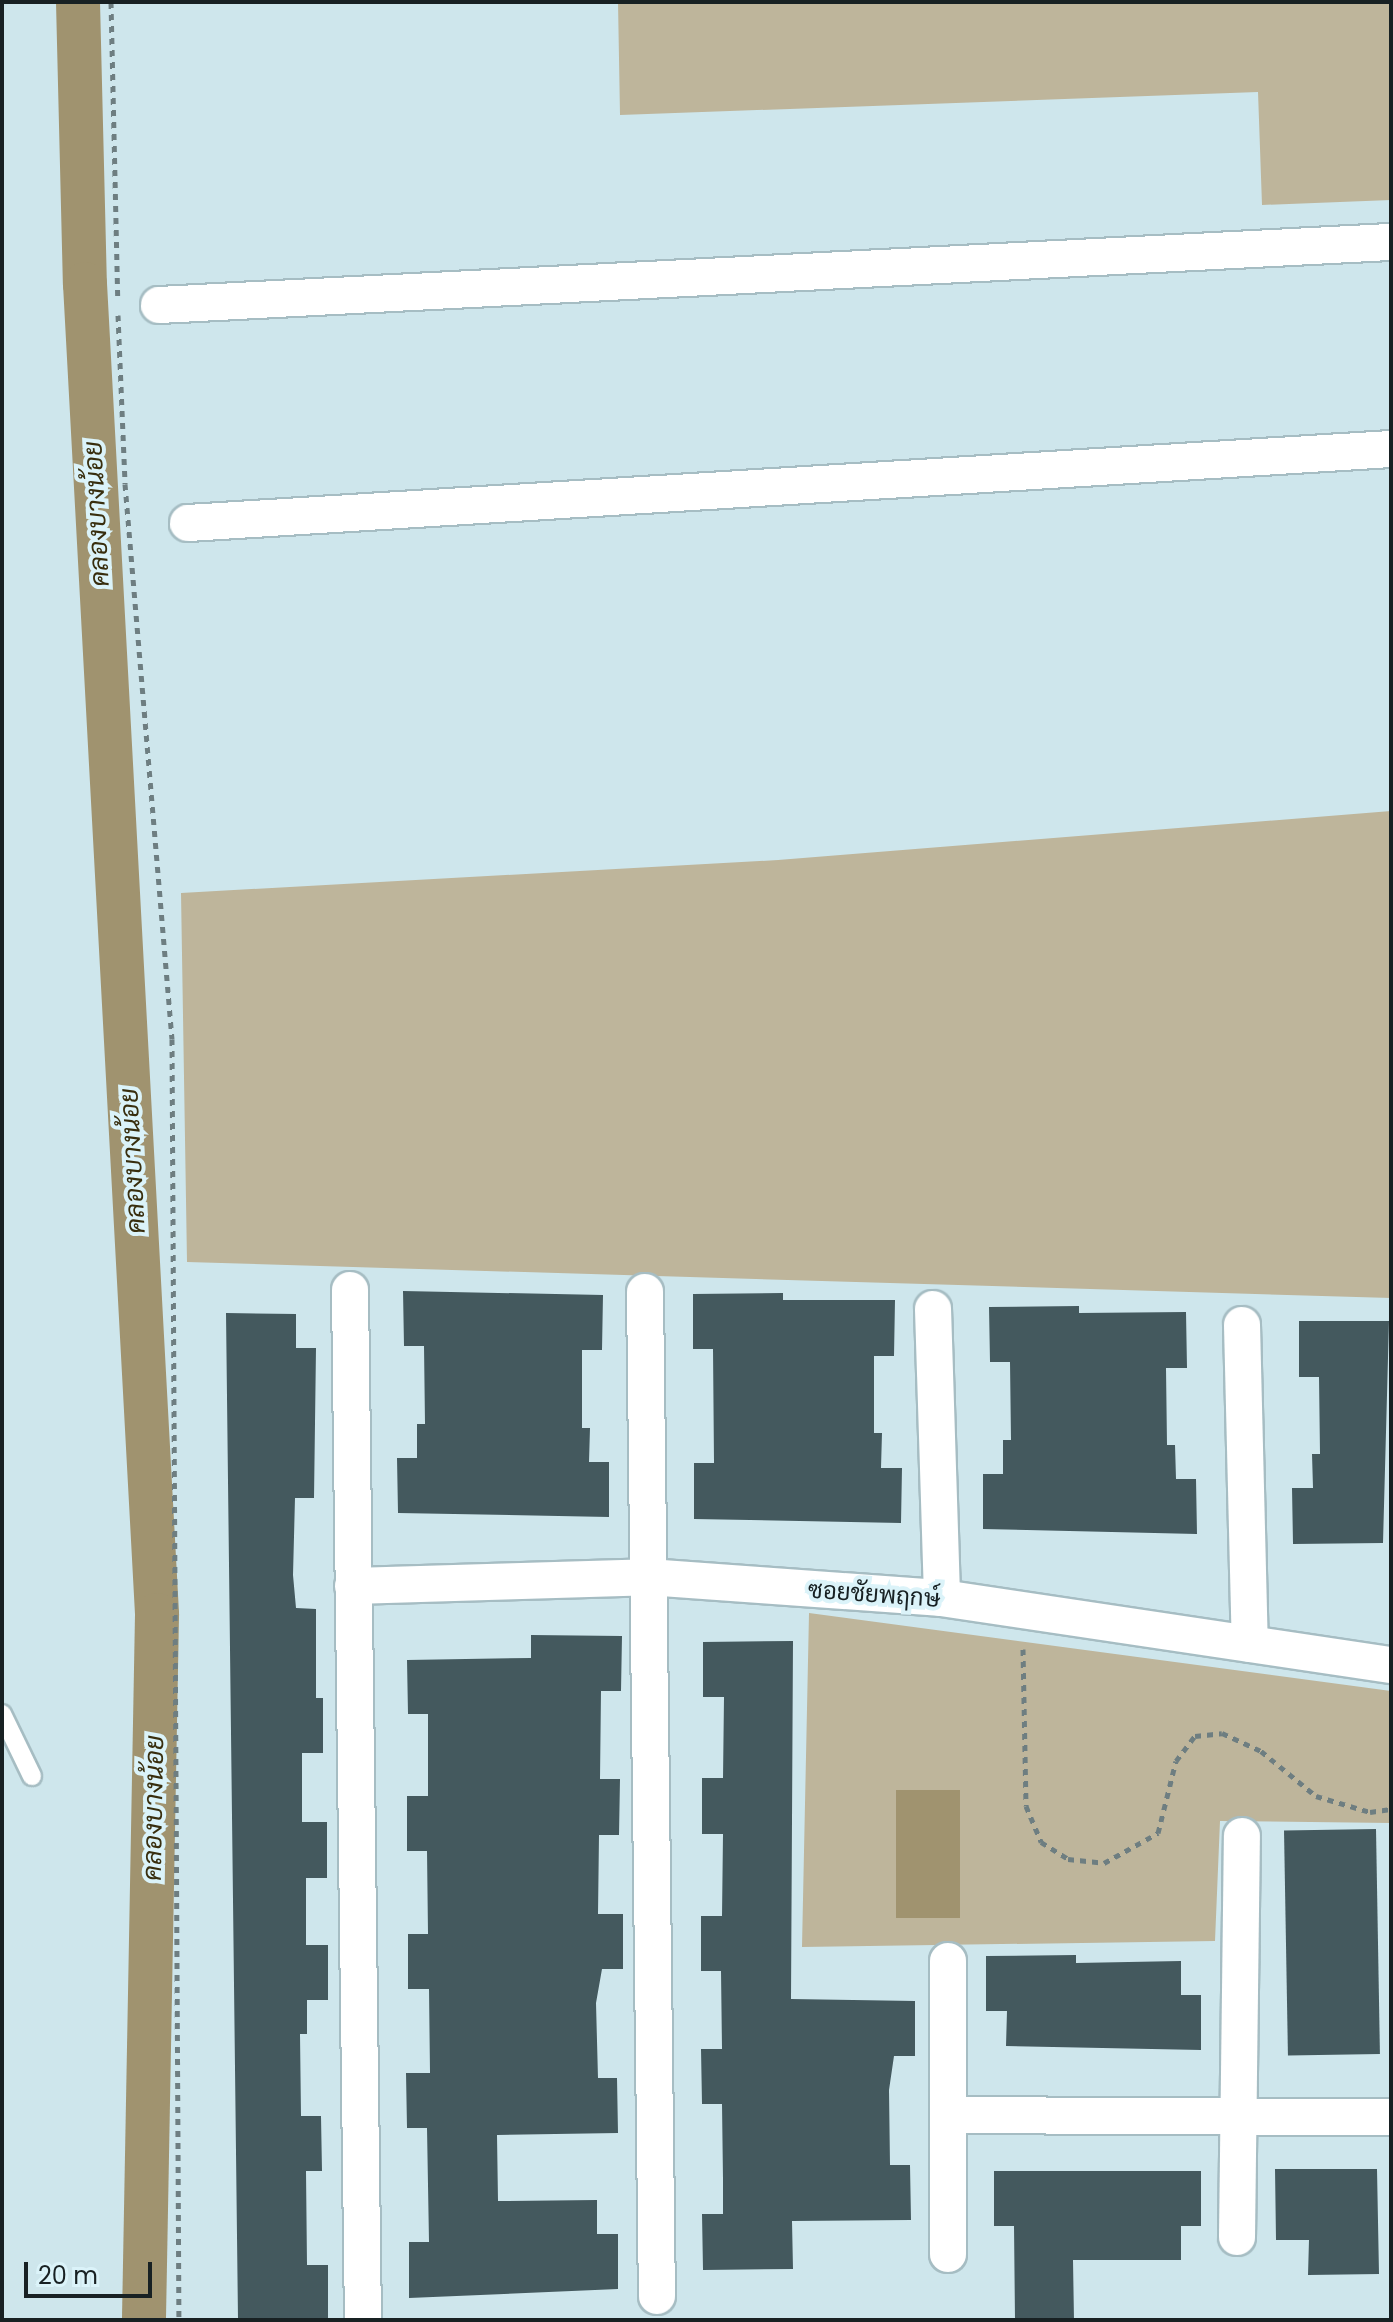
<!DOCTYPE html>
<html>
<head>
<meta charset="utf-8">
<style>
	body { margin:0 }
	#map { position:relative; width:1393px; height:2322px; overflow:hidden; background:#cee6ec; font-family:Poppins,Sarabun,sans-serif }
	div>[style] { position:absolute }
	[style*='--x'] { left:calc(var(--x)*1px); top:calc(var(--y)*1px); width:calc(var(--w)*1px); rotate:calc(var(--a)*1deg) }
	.green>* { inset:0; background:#beb59b }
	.water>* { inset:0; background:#a0936f; transform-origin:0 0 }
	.canal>* { height:44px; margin:-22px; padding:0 22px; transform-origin:22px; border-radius:22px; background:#a0936f }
	.building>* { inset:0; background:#44595e; transform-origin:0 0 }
	.path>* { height:5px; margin-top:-2.5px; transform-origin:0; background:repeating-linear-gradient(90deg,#6e7e81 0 6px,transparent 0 12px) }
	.roads { filter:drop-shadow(2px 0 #a6bdc3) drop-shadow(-2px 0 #a6bdc3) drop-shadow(0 2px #a6bdc3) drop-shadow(0 -2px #a6bdc3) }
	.service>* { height:18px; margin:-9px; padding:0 9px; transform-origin:9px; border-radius:9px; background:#fff }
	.minor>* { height:36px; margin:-18px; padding:0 18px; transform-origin:18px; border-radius:18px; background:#fff }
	span { translate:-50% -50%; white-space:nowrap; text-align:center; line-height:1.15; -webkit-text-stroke:8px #dbf3f9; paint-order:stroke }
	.street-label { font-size:24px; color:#182123 }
	.water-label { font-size:26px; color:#382e0e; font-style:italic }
	.frame { position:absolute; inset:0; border:4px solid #182123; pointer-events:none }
	.scale { position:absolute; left:24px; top:2262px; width:128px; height:36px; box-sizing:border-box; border:4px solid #182123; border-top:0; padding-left:10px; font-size:24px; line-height:28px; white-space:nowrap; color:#182123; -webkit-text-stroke:6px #dbf3f9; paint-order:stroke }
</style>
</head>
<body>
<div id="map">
	<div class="green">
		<div style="clip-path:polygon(618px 2px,1391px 2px,1391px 200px,1262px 205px,1258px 92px,620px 115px)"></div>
		<div style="clip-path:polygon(1391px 811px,1391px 1298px,187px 1262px,181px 893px,778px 860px)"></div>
		<div style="clip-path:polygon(809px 1613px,1391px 1691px,1391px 1823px,1220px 1821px,1215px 1941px,802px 1947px)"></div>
	</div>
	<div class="water">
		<div style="left:896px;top:1790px;width:64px;height:128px"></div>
	</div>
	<div class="canal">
		<div style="--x:78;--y:2;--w:282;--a:88.6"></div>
		<div style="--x:85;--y:284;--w:1333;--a:86.9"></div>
		<div style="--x:157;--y:1615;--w:705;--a:91.06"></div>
	</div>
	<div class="building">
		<div style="clip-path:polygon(403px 1291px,603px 1295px,602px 1350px,582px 1350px,582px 1428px,590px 1428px,589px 1462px,609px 1462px,609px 1517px,398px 1513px,397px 1458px,417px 1458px,417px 1424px,425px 1424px,424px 1346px,404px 1346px)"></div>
		<div style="clip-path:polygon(783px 1293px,783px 1300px,895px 1300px,894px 1356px,874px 1356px,874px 1433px,882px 1433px,881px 1468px,902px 1468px,901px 1523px,694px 1519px,694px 1463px,714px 1463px,713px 1349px,693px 1349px,693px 1294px)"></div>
		<div style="clip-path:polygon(1079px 1306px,1079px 1313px,1186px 1312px,1187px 1368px,1166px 1368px,1167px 1445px,1175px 1445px,1176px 1479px,1196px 1479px,1197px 1534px,983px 1529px,983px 1474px,1003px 1474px,1003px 1440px,1011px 1440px,1010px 1362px,990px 1362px,989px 1307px)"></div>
		<div style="clip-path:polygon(226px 1313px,296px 1314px,296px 1348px,316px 1348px,314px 1498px,295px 1498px,293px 1575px,296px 1608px,316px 1609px,316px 1698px,323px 1698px,323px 1753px,302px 1753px,302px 1822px,327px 1822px,327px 1878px,306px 1878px,306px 1945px,328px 1945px,328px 2000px,307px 2000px,307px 2034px,300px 2034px,301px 2116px,321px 2116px,322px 2171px,306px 2171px,307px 2265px,328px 2265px,328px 2320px,238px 2320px)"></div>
		<div style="clip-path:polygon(1299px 1321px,1389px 1321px,1383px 1543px,1293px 1544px,1292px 1488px,1313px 1488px,1312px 1454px,1320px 1454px,1319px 1377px,1299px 1377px)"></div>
		<div style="clip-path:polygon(531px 1635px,622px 1636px,621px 1691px,601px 1691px,600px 1779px,620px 1779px,619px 1835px,599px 1835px,598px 1914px,623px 1914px,623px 1969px,602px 1969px,596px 2003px,598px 2078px,617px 2078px,618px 2133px,497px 2135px,498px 2201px,597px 2200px,597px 2234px,618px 2234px,618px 2289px,409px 2298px,409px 2242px,429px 2242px,427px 2128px,407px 2128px,406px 2073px,430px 2073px,429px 1989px,408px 1989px,408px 1934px,428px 1934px,427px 1851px,407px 1851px,407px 1796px,428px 1796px,428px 1714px,408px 1714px,407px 1660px,531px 1658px)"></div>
		<div style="clip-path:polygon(793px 1641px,791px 1999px,915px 2001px,915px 2056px,894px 2056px,889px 2090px,890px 2165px,910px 2165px,911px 2220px,792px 2221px,793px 2269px,703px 2270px,702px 2214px,723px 2214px,723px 2180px,722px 2104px,702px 2104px,701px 2049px,722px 2049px,721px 1971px,701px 1971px,701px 1916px,722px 1916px,723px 1834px,702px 1834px,702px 1778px,723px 1778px,724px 1697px,703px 1697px,703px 1642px)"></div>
		<div style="left:1376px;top:1829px;width:225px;height:92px;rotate:89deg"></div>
		<div style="clip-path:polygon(1076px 1955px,1076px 1963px,1181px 1961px,1181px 1995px,1201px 1995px,1201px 2050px,1006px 2046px,1007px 2011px,986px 2011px,986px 1956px)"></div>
		<div style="clip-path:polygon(1275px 2169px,1377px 2169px,1379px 2274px,1308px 2275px,1309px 2240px,1276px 2240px)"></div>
		<div style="clip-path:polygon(994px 2171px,1201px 2171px,1201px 2226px,1181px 2226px,1181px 2260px,1073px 2260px,1074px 2320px,1015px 2320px,1014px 2226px,994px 2226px)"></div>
	</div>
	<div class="path">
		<div style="--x:111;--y:2;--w:299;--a:88.7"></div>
		<div style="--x:118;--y:315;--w:169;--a:87.6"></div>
		<div style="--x:125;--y:484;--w:557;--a:85.16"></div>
		<div style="--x:172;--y:1039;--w:1281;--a:89.69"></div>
		<div style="--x:1023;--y:1649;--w:157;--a:88.9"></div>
		<div style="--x:1026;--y:1806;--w:39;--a:67"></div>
		<div style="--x:1041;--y:1842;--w:32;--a:32"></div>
		<div style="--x:1068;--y:1859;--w:36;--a:6"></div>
		<div style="--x:1104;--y:1863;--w:62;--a:-29.1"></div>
		<div style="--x:1158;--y:1833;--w:74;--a:-76"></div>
		<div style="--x:1176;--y:1761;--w:31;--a:-53"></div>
		<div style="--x:1195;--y:1736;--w:27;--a:-6"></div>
		<div style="--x:1222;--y:1733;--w:43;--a:24.8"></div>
		<div style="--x:1261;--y:1751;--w:71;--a:39.3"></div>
		<div style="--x:1316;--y:1796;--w:56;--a:16.5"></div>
		<div style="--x:1370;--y:1812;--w:21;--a:-8"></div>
	</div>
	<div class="roads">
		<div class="service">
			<div style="--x:2;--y:1714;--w:69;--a:64.2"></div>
		</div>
		<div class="minor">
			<div style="--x:159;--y:305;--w:1234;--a:-2.93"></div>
			<div style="--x:188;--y:523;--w:1205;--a:-3.52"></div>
			<div style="--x:350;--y:1290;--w:1029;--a:89.28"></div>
			<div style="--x:645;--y:1292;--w:1004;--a:89.32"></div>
			<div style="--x:933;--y:1309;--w:289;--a:88.2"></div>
			<div style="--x:1242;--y:1325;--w:319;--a:88.6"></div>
			<div style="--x:353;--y:1586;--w:295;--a:-1.7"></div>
			<div style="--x:648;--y:1577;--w:295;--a:4.1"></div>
			<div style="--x:942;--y:1598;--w:454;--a:8.5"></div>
			<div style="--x:948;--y:1961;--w:293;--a:90"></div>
			<div style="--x:948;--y:2115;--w:443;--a:0.3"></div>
			<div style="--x:1237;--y:2237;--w:401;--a:-89.3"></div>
		</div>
	</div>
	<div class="street-label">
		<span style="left:874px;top:1594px;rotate:4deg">ซอยชัยพฤกษ์</span>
	</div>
	<div class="water-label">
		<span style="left:97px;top:514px;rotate:-93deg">คลองบางน้อย</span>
		<span style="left:133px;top:1161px;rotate:-93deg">คลองบางน้อย</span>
		<span style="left:154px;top:1808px;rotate:-89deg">คลองบางน้อย</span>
	</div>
	<div class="frame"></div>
	<div class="scale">20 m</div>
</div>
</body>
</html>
